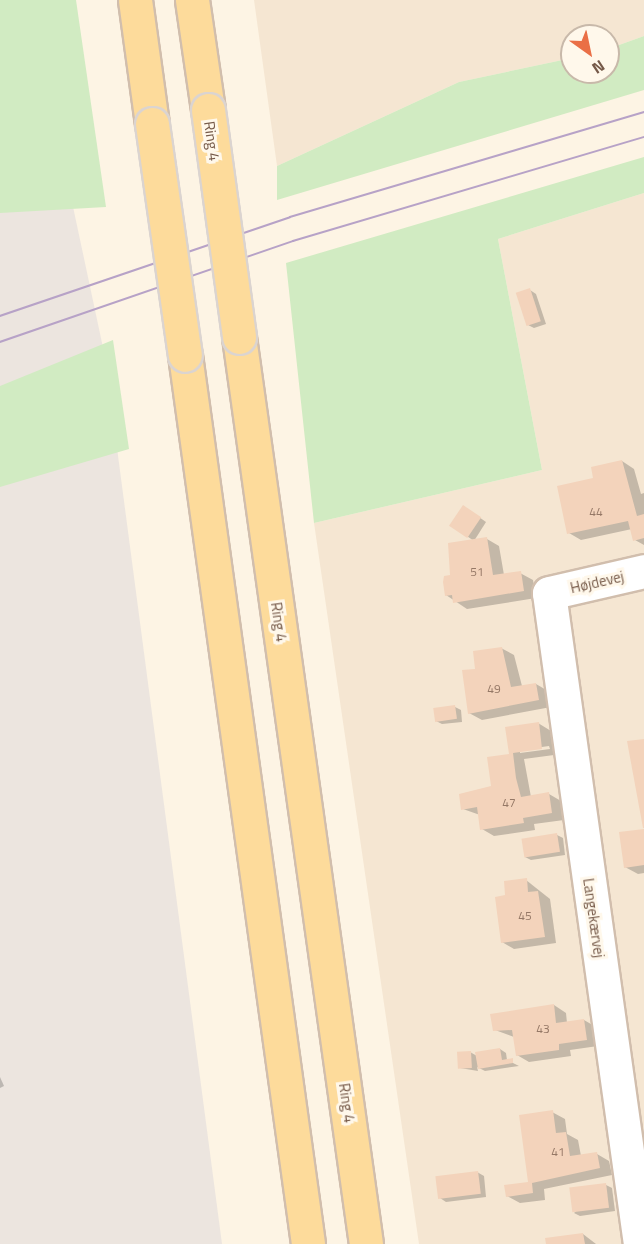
<!DOCTYPE html>
<html>
<head>
<meta charset="utf-8">
<style>
	body { margin:0 }
	#map { position:relative; width:644px; height:1244px; overflow:hidden; background:#fdf4e4; font-family:"Titillium Web",sans-serif }
	div>[style] { position:absolute }
	[style*='--x'] { left:calc(var(--x)*1px); top:calc(var(--y)*1px); width:calc(var(--w)*1px); rotate:calc(var(--a)*1deg) }
	.residential>* { inset:0; background:#f5e6d2 }
	.industrial>* { inset:0; background:#ece5df }
	.green>* { inset:0; background:#d1ebc2 }
	.shadow>* { inset:0; background:#0003 }
	.building>* { inset:0; background:#f3d3bb; transform-origin:0 0 }
	.roads { filter:drop-shadow(2px 0 #d1bead) drop-shadow(-2px 0 #d1bead) drop-shadow(0 2px #d1bead) drop-shadow(0 -2px #d1bead) }
	.minor>* { height:33px; margin:-16.5px; padding:0 16.5px; transform-origin:16.5px; border-radius:16.5px; background:#fff }
	.major>* { height:33px; margin:-16.5px; padding:0 16.5px; transform-origin:16.5px; border-radius:16.5px; background:#fddb9b }
	.tram>* { height:1.5px; margin:-0.75px; padding:0 0.75px; transform-origin:0.75px; border-radius:0.75px; background:#b7a2c7 }
	.bridges { filter:drop-shadow(2px 0 #dbd4d0) drop-shadow(-2px 0 #dbd4d0) drop-shadow(0 2px #dbd4d0) drop-shadow(0 -2px #dbd4d0) }
	.major-bridge>* { height:33px; margin:-16.5px; padding:0 16.5px; transform-origin:16.5px; border-radius:16.5px; background:#fddb9b }
	span { translate:-50% -50%; white-space:nowrap; text-align:center; line-height:1.15; -webkit-text-stroke:6px #fff8eb; paint-order:stroke }
	.number-label { font-size:12px; color:#957866 }
	.number-label span { -webkit-text-stroke-width:0 }
	.street-label { font-size:15px; color:#765a49 }
	.north { position:absolute; left:560px; top:24px; width:60px; height:60px; box-sizing:border-box; background:#fff8eb; border:2px solid #c8b9aa; border-radius:50%; rotate:147deg; font-size:16px; font-weight:700; line-height:24px; text-align:center; color:#765a49 }
	.north::after { content:''; display:block; margin:auto; width:21px; height:27px; background:#ea6f46; clip-path:polygon(50% 0,100% 100%,50% 72%,0 100%) }
</style>
</head>
<body>
<div id="map">
	<div class="residential">
		<div style="clip-path:polygon(254px 0,644px 0,644px 36px,608px 49px,608px 36px,572px 36px,572px 58px,459px 82px,277px 166px)"></div>
		<div style="clip-path:polygon(644px 193px,644px 1244px,419px 1244px,314px 523px,542px 470px,498px 239px)"></div>
	</div>
	<div class="industrial">
		<div style="clip-path:polygon(0 0,29px 0,105px 357px,222px 1244px,0 1244px)"></div>
	</div>
	<div class="green">
		<div style="clip-path:polygon(0 0,76px 0,106px 207px,0 213px)"></div>
		<div style="clip-path:polygon(644px 36px,644px 90px,277px 200px,277px 166px,459px 82px,572px 58px,572px 72px,608px 72px,608px 49px)"></div>
		<div style="clip-path:polygon(644px 157px,644px 193px,498px 239px,542px 470px,314px 523px,286px 263px)"></div>
		<div style="clip-path:polygon(113px 340px,129px 449px,0 487px,0 386px)"></div>
	</div>
	<div class="shadow">
		<div style="clip-path:polygon(530px 290px,536px 294px,546px 324px,534px 328px,528px 325px)"></div>
		<div style="clip-path:polygon(622px 461px,634px 469px,641px 494px,644px 493px,644px 545px,635px 540px,632px 529px,581px 540px,569px 533px,595px 479px)"></div>
		<div style="clip-path:polygon(469px 510px,486px 522px,474px 541px,451px 525px)"></div>
		<div style="clip-path:polygon(487px 539px,499px 546px,504px 575px,520px 573px,533px 580px,536px 598px,467px 609px,446px 595px,451px 577px)"></div>
		<div style="clip-path:polygon(501px 648px,514px 655px,522px 686px,536px 684px,548px 691px,551px 707px,482px 720px,469px 713px,477px 670px)"></div>
		<div style="clip-path:polygon(455px 707px,461px 710px,462px 722px,442px 724px,436px 721px)"></div>
		<div style="clip-path:polygon(evenodd,538px 723px,551px 731px,554px 755px,524px 759px,531px 797px,549px 794px,561px 801px,564px 820px,534px 824px,535px 830px,494px 836px,482px 829px,480px 815px,463px 809px,493px 787px,511px 755px,538px 723px,549px 746px,550px 749px,520px 753px,520px 750px,549px 746px)"></div>
		<div style="clip-path:polygon(644px 830px,644px 873px,638px 874px,625px 867px)"></div>
		<div style="clip-path:polygon(557px 835px,563px 838px,565px 855px,531px 860px,525px 857px)"></div>
		<div style="clip-path:polygon(526px 880px,550px 899px,556px 943px,514px 949px,502px 942px,507px 896px)"></div>
		<div style="clip-path:polygon(554px 1005px,566px 1013px,567px 1023px,584px 1020px,596px 1027px,598px 1046px,570px 1050px,571px 1056px,529px 1062px,517px 1055px,514px 1037px,495px 1030px)"></div>
		<div style="clip-path:polygon(500px 1049px,506px 1053px,507px 1060px,519px 1066px,485px 1071px,477px 1067px,478px 1071px,460px 1068px,470px 1052px,477px 1056px)"></div>
		<div style="clip-path:polygon(0 1077px,4px 1086px,0 1088px)"></div>
		<div style="clip-path:polygon(552px 1112px,565px 1119px,567px 1134px,578px 1140px,581px 1156px,597px 1154px,609px 1161px,612px 1175px,544px 1189px,545px 1200px,520px 1203px,507px 1196px,529px 1183px)"></div>
		<div style="clip-path:polygon(477px 1172px,484px 1176px,486px 1197px,446px 1202px,440px 1198px)"></div>
		<div style="clip-path:polygon(606px 1185px,612px 1188px,615px 1211px,580px 1216px,574px 1213px)"></div>
		<div style="clip-path:polygon(583px 1234px,596px 1244px,547px 1244px)"></div>
	</div>
	<div class="building">
		<div style="left:530px;top:288px;width:35px;height:15px;rotate:72deg"></div>
		<div style="clip-path:polygon(622px 460px,637px 516px,644px 514px,644px 538px,633px 541px,628px 521px,567px 534px,557px 486px,593px 478px,591px 467px)"></div>
		<div style="left:463px;top:505px;width:22px;height:25px;rotate:34deg"></div>
		<div style="clip-path:polygon(487px 537px,493px 575px,521px 571px,524px 591px,453px 603px,452px 595px,445px 596px,443px 582px,444px 576px,450px 575px,448px 543px)"></div>
		<div style="clip-path:polygon(502px 647px,511px 687px,536px 683px,539px 700px,468px 714px,462px 670px,475px 669px,473px 651px)"></div>
		<div style="left:455px;top:705px;width:14px;height:22px;rotate:82deg"></div>
		<div style="clip-path:polygon(539px 722px,542px 749px,513px 753px,516px 778px,521px 797px,549px 792px,552px 813px,523px 818px,524px 823px,480px 830px,477px 807px,461px 810px,459px 794px,491px 786px,487px 757px,509px 754px,505px 727px)"></div>
		<div style="clip-path:polygon(644px 739px,644px 828px,643px 828px,627px 741px)"></div>
		<div style="clip-path:polygon(644px 829px,644px 865px,624px 868px,619px 832px)"></div>
		<div style="left:557px;top:833px;width:19px;height:36px;rotate:81deg"></div>
		<div style="clip-path:polygon(527px 878px,528px 892px,538px 891px,545px 937px,501px 943px,495px 897px,505px 895px,504px 881px)"></div>
		<div style="clip-path:polygon(554px 1004px,556px 1023px,584px 1019px,587px 1040px,559px 1044px,559px 1050px,516px 1056px,512px 1030px,493px 1031px,490px 1014px)"></div>
		<div style="clip-path:polygon(500px 1048px,502px 1060px,513px 1058px,513px 1063px,478px 1069px,475px 1052px)"></div>
		<div style="left:471px;top:1051px;width:17px;height:14px;rotate:87deg"></div>
		<div style="clip-path:polygon(553px 1110px,556px 1133px,566px 1132px,570px 1156px,597px 1152px,600px 1168px,532px 1183px,533px 1193px,506px 1197px,504px 1185px,528px 1182px,519px 1115px)"></div>
		<div style="left:478px;top:1171px;width:23px;height:43px;rotate:83deg"></div>
		<div style="left:606px;top:1183px;width:25px;height:37px;rotate:83deg"></div>
		<div style="clip-path:polygon(583px 1233px,585px 1244px,546px 1244px,545px 1238px)"></div>
	</div>
	<div class="roads">
		<div class="minor">
			<div style="--x:640;--y:1244;--w:657;--a:-97.96"></div>
			<div style="--x:549;--y:593;--w:98;--a:-13"></div>
		</div>
		<div class="major">
			<div style="--x:135;--y:0;--w:125;--a:82.2"></div>
			<div style="--x:192;--y:0;--w:111;--a:81.7"></div>
			<div style="--x:239;--y:337;--w:916;--a:82.03"></div>
			<div style="--x:185;--y:355;--w:897;--a:82.12"></div>
		</div>
	</div>
	<div class="tram">
		<div style="--x:0;--y:316;--w:306;--a:-18.8"></div>
		<div style="--x:290;--y:217;--w:369;--a:-16.5"></div>
		<div style="--x:0;--y:342;--w:310;--a:-19"></div>
		<div style="--x:293;--y:241;--w:366;--a:-16.5"></div>
	</div>
	<div class="bridges">
		<div class="major-bridge">
			<div style="--x:208;--y:110;--w:229;--a:82.2"></div>
			<div style="--x:152;--y:124;--w:233;--a:81.9"></div>
		</div>
	</div>
	<div class="number-label">
		<span style="left:596px;top:512px">44</span>
		<span style="left:477px;top:572px">51</span>
		<span style="left:494px;top:689px">49</span>
		<span style="left:509px;top:803px">47</span>
		<span style="left:525px;top:916px">45</span>
		<span style="left:543px;top:1029px">43</span>
		<span style="left:558px;top:1152px">41</span>
	</div>
	<div class="street-label">
		<span style="left:212px;top:141px;rotate:82deg">Ring 4</span>
		<span style="left:597px;top:582px;rotate:-13deg">Højdevej</span>
		<span style="left:279px;top:622px;rotate:82deg">Ring 4</span>
		<span style="left:594px;top:918px;rotate:82deg">Langekærvej</span>
		<span style="left:347px;top:1103px;rotate:82deg">Ring 4</span>
	</div>
	<div class="north">N</div>
</div>
</body>
</html>
